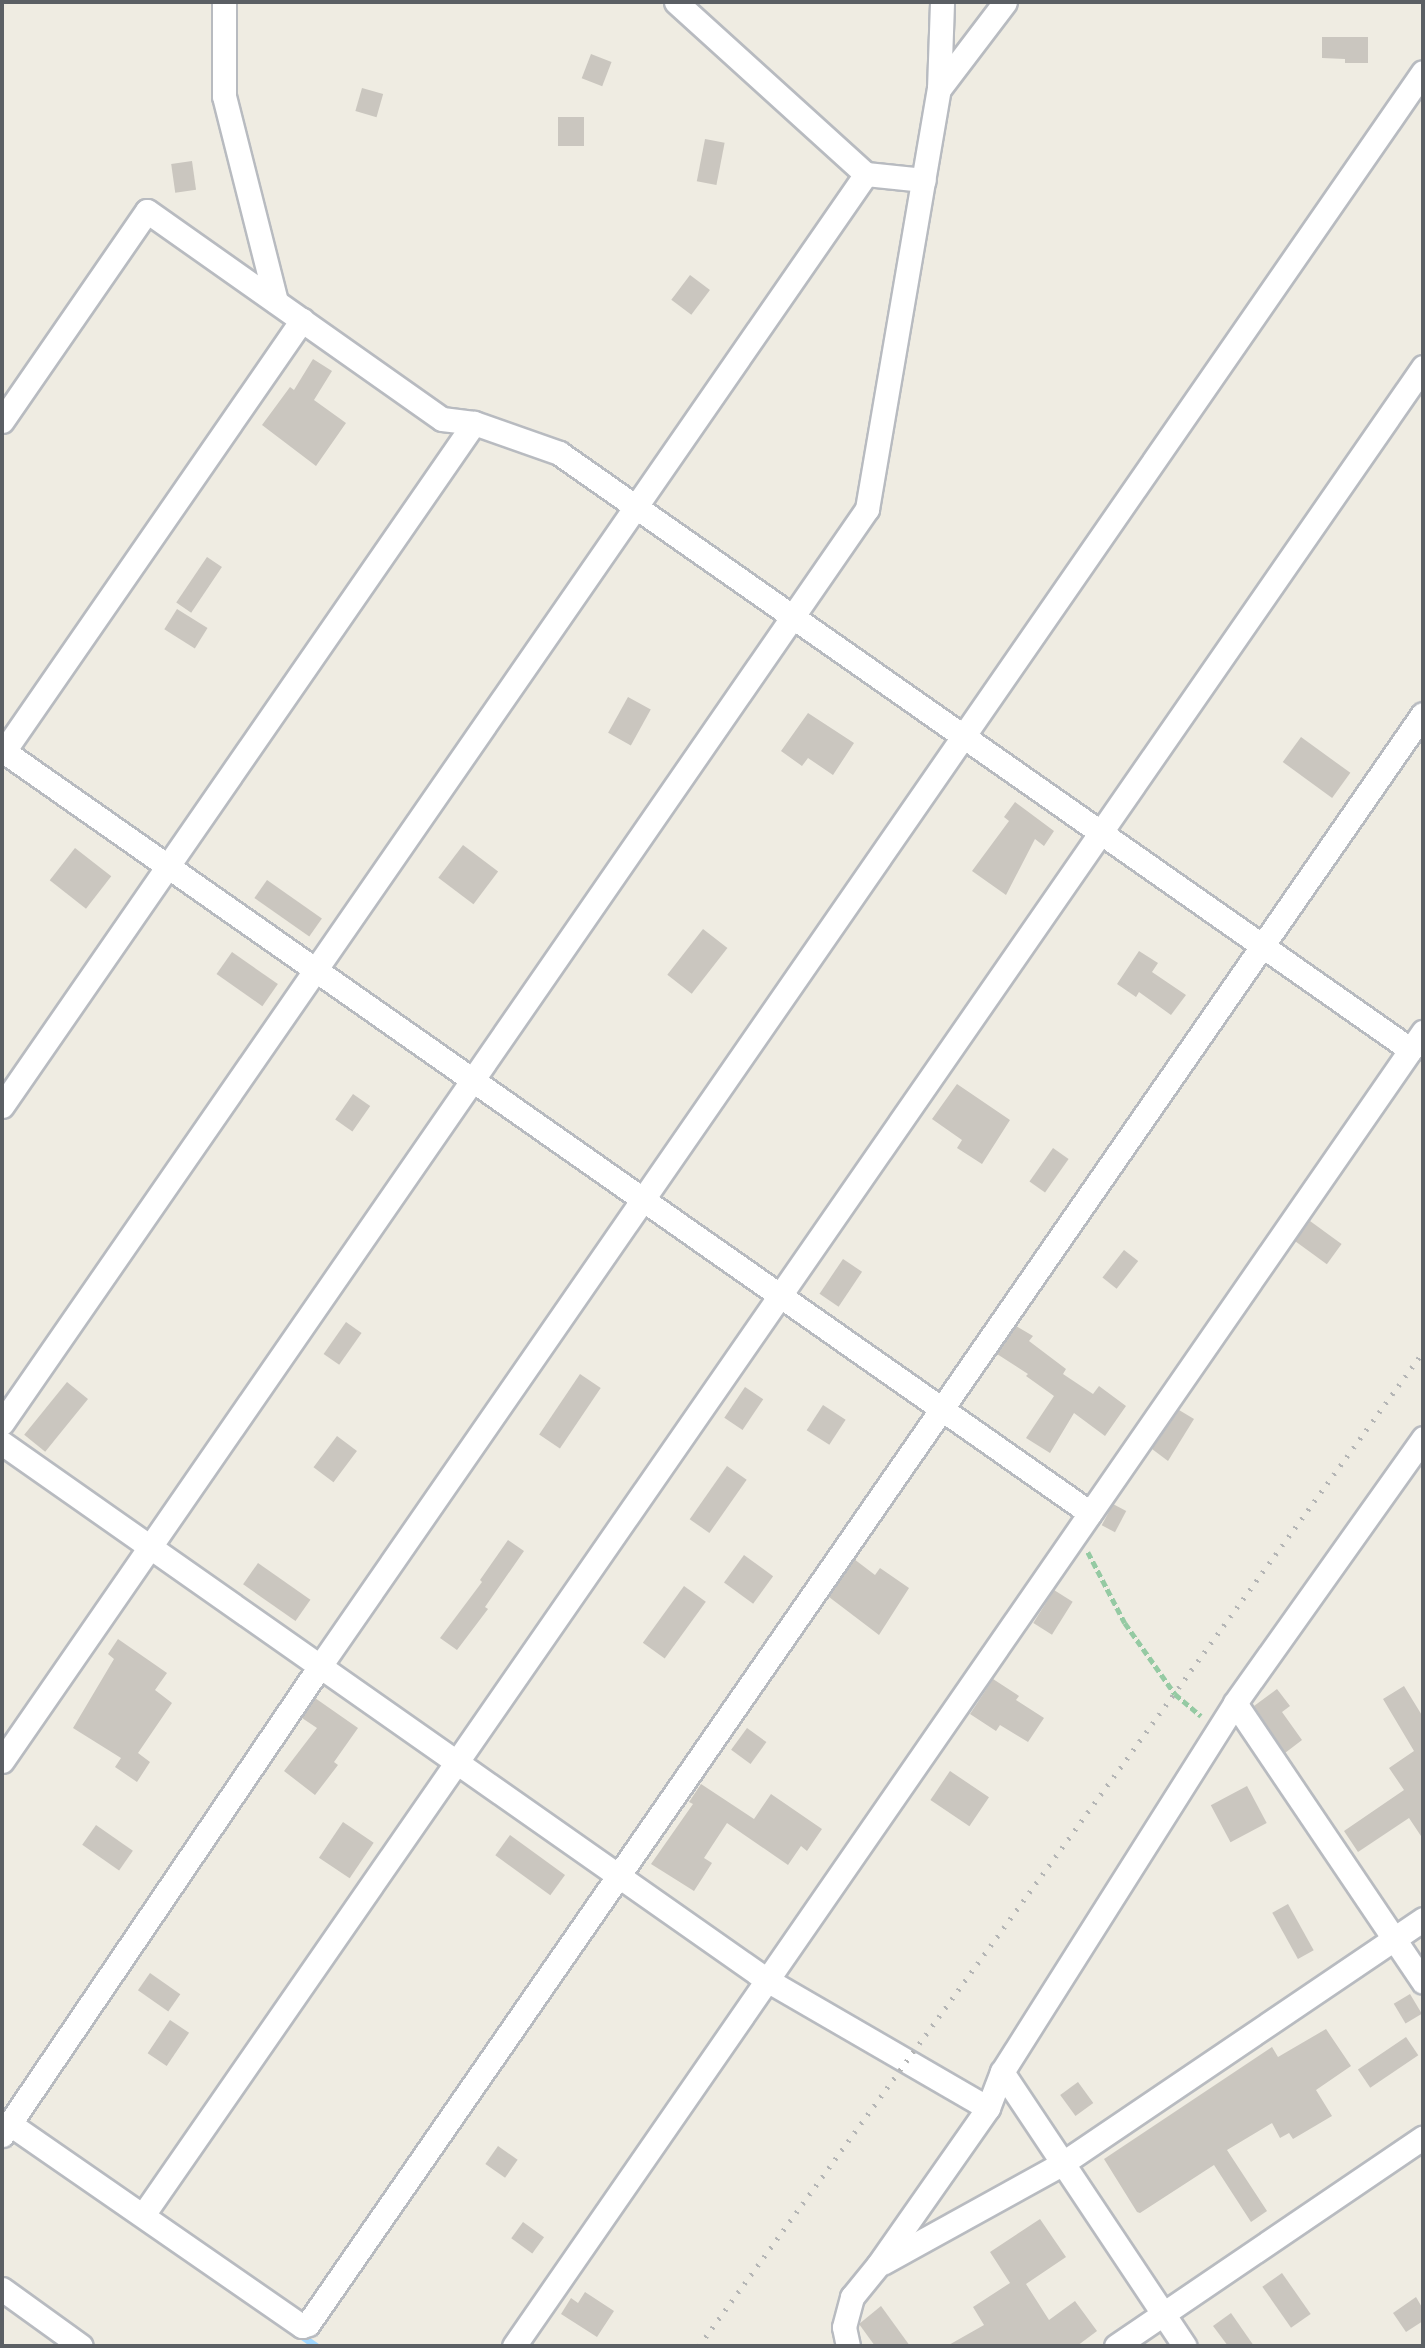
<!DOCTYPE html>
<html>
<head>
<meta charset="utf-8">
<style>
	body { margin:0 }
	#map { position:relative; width:1425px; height:2348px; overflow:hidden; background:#efece2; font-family:"Archivo Narrow",sans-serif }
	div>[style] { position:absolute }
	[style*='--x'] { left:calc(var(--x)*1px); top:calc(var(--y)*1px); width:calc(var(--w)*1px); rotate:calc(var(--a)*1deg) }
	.stream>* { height:7px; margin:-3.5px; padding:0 3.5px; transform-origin:3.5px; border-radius:3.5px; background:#a2d8ff }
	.building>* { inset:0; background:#cac6bf; transform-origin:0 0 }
	.path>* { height:4.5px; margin-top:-2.25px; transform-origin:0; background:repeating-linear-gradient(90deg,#95caa3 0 7px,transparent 0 10.5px) }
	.roads { filter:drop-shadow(2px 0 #b8bbc0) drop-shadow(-2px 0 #b8bbc0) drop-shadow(0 2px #b8bbc0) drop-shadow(0 -2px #b8bbc0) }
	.street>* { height:23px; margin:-11.5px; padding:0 11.5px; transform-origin:11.5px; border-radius:11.5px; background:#fff }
	.rail>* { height:5px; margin-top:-2.5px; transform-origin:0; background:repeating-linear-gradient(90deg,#b4b5b5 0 2px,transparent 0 11px) }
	span { translate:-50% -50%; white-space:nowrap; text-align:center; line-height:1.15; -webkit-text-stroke:7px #fff; paint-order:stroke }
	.frame { position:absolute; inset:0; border:4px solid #5b5f64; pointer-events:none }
</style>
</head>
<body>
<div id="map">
	<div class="stream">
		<div style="--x:296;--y:2332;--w:24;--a:35"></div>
	</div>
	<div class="building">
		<div style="clip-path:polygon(1322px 37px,1368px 37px,1368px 63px,1345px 63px,1345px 59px,1322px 58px)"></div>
		<div style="left:591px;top:54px;width:22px;height:26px;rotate:21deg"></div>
		<div style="left:362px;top:88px;width:22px;height:24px;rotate:16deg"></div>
		<div style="left:558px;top:117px;width:26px;height:29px"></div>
		<div style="left:705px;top:139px;width:20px;height:43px;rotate:11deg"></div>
		<div style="left:192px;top:161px;width:29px;height:21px;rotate:82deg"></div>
		<div style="left:690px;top:275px;width:25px;height:31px;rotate:37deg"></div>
		<div style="clip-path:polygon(313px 359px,332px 371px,314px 400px,346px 423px,316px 466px,262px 425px,290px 387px,294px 390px)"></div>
		<div style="left:207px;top:557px;width:18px;height:55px;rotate:34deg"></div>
		<div style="left:177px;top:609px;width:36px;height:24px;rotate:32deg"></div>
		<div style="left:628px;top:697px;width:26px;height:41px;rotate:29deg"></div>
		<div style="clip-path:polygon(808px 713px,854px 743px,833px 775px,808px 758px,802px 766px,781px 751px)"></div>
		<div style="left:1301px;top:737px;width:61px;height:31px;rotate:36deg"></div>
		<div style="clip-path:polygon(1015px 802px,1054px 831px,1044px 846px,1035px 839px,1006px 895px,972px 871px,1009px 821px,1004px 817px)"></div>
		<div style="left:463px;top:845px;width:44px;height:41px;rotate:37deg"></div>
		<div style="left:75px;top:848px;width:46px;height:41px;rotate:38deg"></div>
		<div style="left:267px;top:880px;width:67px;height:22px;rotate:35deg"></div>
		<div style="left:703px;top:929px;width:31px;height:58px;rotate:38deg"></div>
		<div style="clip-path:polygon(1139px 951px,1158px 963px,1152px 972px,1186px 995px,1171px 1015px,1139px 992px,1136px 997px,1117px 984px)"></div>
		<div style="left:232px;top:952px;width:56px;height:27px;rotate:35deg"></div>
		<div style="clip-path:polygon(957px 1084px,1010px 1120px,982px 1164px,957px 1148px,962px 1140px,932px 1119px)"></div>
		<div style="left:353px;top:1094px;width:21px;height:31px;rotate:35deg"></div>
		<div style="left:1053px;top:1148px;width:19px;height:41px;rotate:35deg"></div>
		<div style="left:1310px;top:1221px;width:39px;height:25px;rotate:36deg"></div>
		<div style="left:1124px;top:1250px;width:18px;height:35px;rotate:38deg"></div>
		<div style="left:843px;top:1259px;width:23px;height:42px;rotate:34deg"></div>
		<div style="left:346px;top:1322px;width:19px;height:39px;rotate:35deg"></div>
		<div style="clip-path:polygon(1016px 1326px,1033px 1336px,1029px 1341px,1066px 1369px,1063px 1374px,1093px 1394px,1099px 1386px,1126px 1406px,1105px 1436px,1074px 1413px,1050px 1453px,1026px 1438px,1054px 1396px,1026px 1376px,1028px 1374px,997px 1354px)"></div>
		<div style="left:580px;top:1374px;width:25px;height:73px;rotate:34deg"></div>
		<div style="left:67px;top:1382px;width:27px;height:68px;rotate:39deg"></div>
		<div style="left:745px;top:1387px;width:22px;height:37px;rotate:34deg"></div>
		<div style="left:823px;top:1405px;width:27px;height:30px;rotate:33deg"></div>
		<div style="clip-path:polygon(1179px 1410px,1194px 1419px,1168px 1461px,1152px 1449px)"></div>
		<div style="left:337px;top:1436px;width:25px;height:39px;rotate:37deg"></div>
		<div style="left:727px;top:1466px;width:24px;height:65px;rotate:35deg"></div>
		<div style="left:1113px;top:1504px;width:15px;height:24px;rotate:28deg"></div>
		<div style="clip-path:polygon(508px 1540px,524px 1551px,485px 1607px,488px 1609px,457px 1650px,440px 1638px,482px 1582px,480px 1580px)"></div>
		<div style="left:744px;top:1555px;width:36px;height:34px;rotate:36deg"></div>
		<div style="clip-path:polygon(854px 1559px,875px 1575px,880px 1568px,909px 1588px,879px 1635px,829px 1597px)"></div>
		<div style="left:258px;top:1563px;width:64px;height:26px;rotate:35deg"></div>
		<div style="left:684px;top:1586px;width:27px;height:70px;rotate:36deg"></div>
		<div style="left:1054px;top:1590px;width:22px;height:39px;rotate:32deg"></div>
		<div style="clip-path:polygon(118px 1639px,167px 1673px,155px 1690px,172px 1703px,138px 1753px,150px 1762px,137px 1782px,115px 1767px,121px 1758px,73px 1728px,114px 1659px,108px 1654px)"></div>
		<div style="clip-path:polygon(993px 1679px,1019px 1696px,1016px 1700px,1044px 1718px,1028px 1742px,1000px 1725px,996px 1731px,970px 1714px)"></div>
		<div style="clip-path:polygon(1404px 1686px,1423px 1717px,1423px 1839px,1409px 1818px,1358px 1852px,1344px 1831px,1404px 1790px,1389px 1768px,1414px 1751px,1383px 1699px)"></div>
		<div style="clip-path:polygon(1277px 1689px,1290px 1706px,1282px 1712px,1302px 1740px,1285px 1753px,1254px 1706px)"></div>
		<div style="clip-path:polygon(315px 1698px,358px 1728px,334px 1762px,338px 1765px,315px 1795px,284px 1771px,317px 1728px,302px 1718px)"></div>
		<div style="left:747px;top:1728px;width:24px;height:27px;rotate:36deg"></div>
		<div style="left:950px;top:1771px;width:47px;height:35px;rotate:34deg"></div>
		<div style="clip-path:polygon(701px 1784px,754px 1819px,771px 1794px,822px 1829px,807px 1851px,801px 1846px,788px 1865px,727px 1823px,704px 1858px,712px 1863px,694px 1891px,651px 1864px,693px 1804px,689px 1802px)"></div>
		<div style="left:1247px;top:1786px;width:42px;height:41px;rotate:62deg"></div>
		<div style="left:343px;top:1822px;width:37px;height:43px;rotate:34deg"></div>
		<div style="left:96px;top:1825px;width:45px;height:24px;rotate:35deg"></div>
		<div style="left:510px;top:1835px;width:68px;height:25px;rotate:36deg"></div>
		<div style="left:1288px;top:1904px;width:53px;height:18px;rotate:61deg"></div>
		<div style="left:150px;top:1973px;width:37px;height:21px;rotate:35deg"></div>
		<div style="left:1410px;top:1994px;width:23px;height:19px;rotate:59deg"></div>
		<div style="left:170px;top:2020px;width:23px;height:40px;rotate:34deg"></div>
		<div style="clip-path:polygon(1326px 2029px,1351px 2066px,1316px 2090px,1332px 2116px,1293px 2139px,1289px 2133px,1280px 2138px,1272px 2123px,1227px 2150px,1267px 2211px,1251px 2222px,1214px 2165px,1140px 2213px,1137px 2212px,1104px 2159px,1272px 2047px,1278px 2057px)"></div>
		<div style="left:1406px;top:2037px;width:22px;height:58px;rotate:56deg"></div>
		<div style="left:1078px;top:2082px;width:26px;height:22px;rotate:54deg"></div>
		<div style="left:498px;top:2146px;width:24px;height:22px;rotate:35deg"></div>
		<div style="clip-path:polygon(1040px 2219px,1066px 2257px,1026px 2284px,1049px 2320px,1075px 2301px,1097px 2331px,1077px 2346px,947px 2346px,984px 2325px,973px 2307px,1010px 2283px,990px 2252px)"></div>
		<div style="left:523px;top:2222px;width:26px;height:20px;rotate:36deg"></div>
		<div style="left:1282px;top:2273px;width:50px;height:24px;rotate:55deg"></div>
		<div style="clip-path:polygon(585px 2292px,614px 2311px,597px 2337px,561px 2314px,571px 2298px,578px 2303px)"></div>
		<div style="clip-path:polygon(1416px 2297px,1423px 2309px,1423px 2321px,1406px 2332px,1393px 2313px)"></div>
		<div style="clip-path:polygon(881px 2306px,910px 2346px,875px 2346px,859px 2324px)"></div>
		<div style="clip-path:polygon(1231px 2313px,1254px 2346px,1228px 2346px,1213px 2326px)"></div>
	</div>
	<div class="path">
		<div style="--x:1088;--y:1552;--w:80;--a:62.5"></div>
		<div style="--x:1125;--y:1623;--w:87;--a:54.8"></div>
		<div style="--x:1175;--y:1694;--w:34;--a:40"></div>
	</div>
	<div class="roads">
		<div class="street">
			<div style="--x:224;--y:2;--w:94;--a:90"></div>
			<div style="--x:224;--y:96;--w:212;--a:75.8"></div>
			<div style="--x:676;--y:2;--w:256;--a:42.2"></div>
			<div style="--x:866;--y:174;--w:58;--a:5.9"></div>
			<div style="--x:939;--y:89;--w:109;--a:-52.8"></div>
			<div style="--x:2;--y:421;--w:255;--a:-55.4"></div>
			<div style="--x:147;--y:211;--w:361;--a:35.2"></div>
			<div style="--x:442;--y:419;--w:32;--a:7"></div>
			<div style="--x:474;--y:423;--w:90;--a:19.4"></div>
			<div style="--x:559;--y:453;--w:1040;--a:35.02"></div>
			<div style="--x:2;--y:750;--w:1329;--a:35.04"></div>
			<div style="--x:2;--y:754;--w:528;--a:-55.35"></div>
			<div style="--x:2;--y:1106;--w:830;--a:-55.35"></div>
			<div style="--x:2;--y:1423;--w:1519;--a:-55.33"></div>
			<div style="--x:2;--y:1443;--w:935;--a:35.07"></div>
			<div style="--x:767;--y:1980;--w:255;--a:30.1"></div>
			<div style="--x:1235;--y:1703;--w:336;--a:56"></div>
			<div style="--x:2;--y:1761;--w:1522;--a:-55.36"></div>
			<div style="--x:867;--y:509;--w:426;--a:-80.3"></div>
			<div style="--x:939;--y:89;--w:87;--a:-88"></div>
			<div style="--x:1002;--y:2072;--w:329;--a:56.3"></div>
			<div style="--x:10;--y:2124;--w:355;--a:34.7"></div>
			<div style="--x:302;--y:2326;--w:6;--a:-18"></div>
			<div style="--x:308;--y:2324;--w:1958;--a:-55.3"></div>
			<div style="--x:2;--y:2135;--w:567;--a:-55.86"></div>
			<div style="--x:320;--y:1666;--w:1938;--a:-55.32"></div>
			<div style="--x:143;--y:2215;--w:2248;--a:-55.29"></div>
			<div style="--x:884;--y:2262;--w:205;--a:-28.9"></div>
			<div style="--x:1063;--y:2163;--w:435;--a:-34.1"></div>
			<div style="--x:2;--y:2289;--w:97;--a:35.8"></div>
			<div style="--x:514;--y:2346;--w:1598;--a:-55.33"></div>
			<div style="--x:848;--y:2346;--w:19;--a:-102"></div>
			<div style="--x:844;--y:2327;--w:31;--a:-75"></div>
			<div style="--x:852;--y:2297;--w:41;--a:-50.9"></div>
			<div style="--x:878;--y:2265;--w:192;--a:-55"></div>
			<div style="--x:988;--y:2108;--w:39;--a:-69"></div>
			<div style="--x:1002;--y:2072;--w:436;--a:-57.7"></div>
			<div style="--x:1235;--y:1703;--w:325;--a:-54.6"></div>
			<div style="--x:1116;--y:2346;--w:371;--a:-34.2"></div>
		</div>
	</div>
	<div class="rail">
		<div style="--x:699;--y:2346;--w:1230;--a:-53.93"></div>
	</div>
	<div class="frame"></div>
</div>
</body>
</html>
